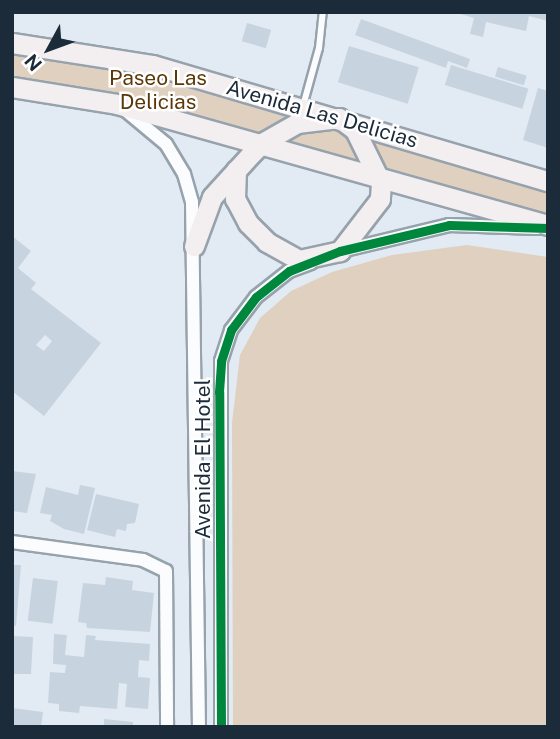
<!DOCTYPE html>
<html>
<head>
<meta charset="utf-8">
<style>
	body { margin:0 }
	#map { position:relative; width:560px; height:739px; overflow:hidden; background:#e2ebf3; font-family:"Public Sans",sans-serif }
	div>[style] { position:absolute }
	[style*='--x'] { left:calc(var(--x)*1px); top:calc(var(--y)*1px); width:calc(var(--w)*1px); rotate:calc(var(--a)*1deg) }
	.green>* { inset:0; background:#dfd0c0 }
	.building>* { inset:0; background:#c7d3de; transform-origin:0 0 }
	.roads { filter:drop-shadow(2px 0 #96a2ac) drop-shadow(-2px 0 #96a2ac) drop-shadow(0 2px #96a2ac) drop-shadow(0 -2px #96a2ac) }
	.lane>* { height:6px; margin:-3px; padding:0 3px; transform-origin:3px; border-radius:3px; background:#fbfcfd }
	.street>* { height:12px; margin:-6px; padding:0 6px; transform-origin:6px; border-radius:6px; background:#fbfcfd }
	.primary>* { height:19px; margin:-9.5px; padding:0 9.5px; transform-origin:9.5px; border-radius:9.5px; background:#f3eef0 }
	.cycleway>* { height:9px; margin:-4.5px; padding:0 4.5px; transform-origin:4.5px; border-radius:4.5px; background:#00873e }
	span { translate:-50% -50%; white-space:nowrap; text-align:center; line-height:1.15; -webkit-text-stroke:5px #fff; paint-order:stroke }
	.park-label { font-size:21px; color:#5c3808 }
	.street-label { font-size:21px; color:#1b2b3a }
	.frame { position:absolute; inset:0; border:14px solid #1b2b3a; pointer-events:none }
	.north { position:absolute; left:14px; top:14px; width:70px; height:70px; -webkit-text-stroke:5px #fff; paint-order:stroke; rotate:229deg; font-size:19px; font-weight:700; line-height:28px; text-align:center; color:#1b2b3a }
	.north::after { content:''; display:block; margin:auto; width:24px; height:32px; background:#1b2b3a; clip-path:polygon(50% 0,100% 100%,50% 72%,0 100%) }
</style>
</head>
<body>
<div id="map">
	<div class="green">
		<div style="clip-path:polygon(12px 43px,153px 65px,548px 181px,548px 225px,12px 87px)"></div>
		<div style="clip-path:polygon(467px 245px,548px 257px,548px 727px,233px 727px,232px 423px,240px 355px,260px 318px,291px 291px,332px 272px,392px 255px)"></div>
	</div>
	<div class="building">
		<div style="clip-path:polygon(454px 12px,548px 12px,548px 21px,529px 16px,526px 31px,486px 22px,483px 37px,470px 34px,474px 18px)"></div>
		<div style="clip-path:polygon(361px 19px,470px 59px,467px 68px,448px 61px,446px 68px,355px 35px)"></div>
		<div style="left:247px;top:23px;width:25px;height:19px;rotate:16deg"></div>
		<div style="left:349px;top:46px;width:73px;height:38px;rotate:17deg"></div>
		<div style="left:451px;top:65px;width:81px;height:21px;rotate:17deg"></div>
		<div style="left:498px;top:67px;width:30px;height:10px;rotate:17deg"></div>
		<div style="clip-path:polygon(538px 88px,548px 91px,548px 148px,523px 140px)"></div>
		<div style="clip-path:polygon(evenodd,12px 236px,31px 251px,18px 268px,36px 283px,31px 289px,101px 343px,44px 416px,12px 391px,12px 236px,45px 335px,52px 341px,44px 351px,36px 345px,45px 335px)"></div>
		<div style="clip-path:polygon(12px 471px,36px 474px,27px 513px,12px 511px)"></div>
		<div style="clip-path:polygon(80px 485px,95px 488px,84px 534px,64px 529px,50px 521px,52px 515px,40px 513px,46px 487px,78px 495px)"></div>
		<div style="clip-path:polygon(96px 494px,139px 504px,135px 523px,127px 524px,126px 531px,117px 529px,115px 537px,87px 530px)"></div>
		<div style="clip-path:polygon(12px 565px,21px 565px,16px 626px,12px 625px)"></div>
		<div style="clip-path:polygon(106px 577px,133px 581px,132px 590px,154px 593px,150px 632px,87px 628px,86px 623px,78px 622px,83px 583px,105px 585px)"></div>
		<div style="left:33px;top:578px;width:25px;height:43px;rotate:7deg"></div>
		<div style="clip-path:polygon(54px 634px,67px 635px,65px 655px,84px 657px,86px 635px,96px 636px,95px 640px,150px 644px,149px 661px,139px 660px,138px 677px,150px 678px,148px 709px,125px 707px,127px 684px,119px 683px,117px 709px,80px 706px,79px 713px,59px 711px,59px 704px,48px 703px,50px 672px,65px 673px,66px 665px,53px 664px)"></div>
		<div style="clip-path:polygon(12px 636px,33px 637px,31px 674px,14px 674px)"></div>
		<div style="clip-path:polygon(12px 708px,43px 712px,41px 727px,12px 727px)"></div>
		<div style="clip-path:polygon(104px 719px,133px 722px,133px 727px,104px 727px)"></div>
	</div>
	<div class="roads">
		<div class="lane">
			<div style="--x:303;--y:106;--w:60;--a:-74.6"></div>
			<div style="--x:319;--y:48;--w:36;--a:-84"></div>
		</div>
		<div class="street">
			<div style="--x:125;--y:110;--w:53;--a:39.7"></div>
			<div style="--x:166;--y:144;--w:35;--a:59"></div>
			<div style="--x:184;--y:174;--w:29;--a:74"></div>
			<div style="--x:192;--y:202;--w:525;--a:89.24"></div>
			<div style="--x:341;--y:251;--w:111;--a:-13.5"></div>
			<div style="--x:449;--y:225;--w:88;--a:2"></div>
			<div style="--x:12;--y:542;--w:132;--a:7.8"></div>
			<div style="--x:143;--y:560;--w:25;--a:26"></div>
			<div style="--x:166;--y:571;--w:156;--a:89.6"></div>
			<div style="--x:221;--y:727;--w:366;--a:-90"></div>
			<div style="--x:221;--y:361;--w:33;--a:-72"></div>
			<div style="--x:231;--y:330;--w:41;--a:-52.9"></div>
			<div style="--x:256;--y:297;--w:42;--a:-38.2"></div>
			<div style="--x:289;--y:271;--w:23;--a:-20"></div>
		</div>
		<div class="primary">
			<div style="--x:12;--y:43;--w:143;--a:8.9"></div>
			<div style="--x:153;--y:65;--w:412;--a:16.4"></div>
			<div style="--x:12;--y:87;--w:106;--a:9.2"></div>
			<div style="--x:117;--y:104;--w:448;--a:15.7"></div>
			<div style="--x:194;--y:246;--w:52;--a:-69.8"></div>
			<div style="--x:212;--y:197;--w:58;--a:-47.8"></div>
			<div style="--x:251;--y:154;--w:16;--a:-45"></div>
			<div style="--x:262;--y:143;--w:40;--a:-29.7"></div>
			<div style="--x:297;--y:123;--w:42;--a:-6.8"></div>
			<div style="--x:339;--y:118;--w:20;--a:37"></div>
			<div style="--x:355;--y:130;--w:59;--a:63.9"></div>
			<div style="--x:381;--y:183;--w:16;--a:94"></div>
			<div style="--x:380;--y:199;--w:66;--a:127.6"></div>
			<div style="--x:340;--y:251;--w:42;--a:167.6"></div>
			<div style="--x:299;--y:260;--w:37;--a:-151"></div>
			<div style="--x:267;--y:242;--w:27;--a:-135"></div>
			<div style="--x:248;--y:223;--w:27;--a:-118"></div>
			<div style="--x:235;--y:199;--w:29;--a:-88"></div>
		</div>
	</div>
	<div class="cycleway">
		<div style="--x:221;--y:727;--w:335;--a:-90.3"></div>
		<div style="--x:219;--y:392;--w:31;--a:-86"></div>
		<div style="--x:221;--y:361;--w:33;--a:-72"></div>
		<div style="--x:231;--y:330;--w:41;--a:-52.9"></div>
		<div style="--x:256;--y:297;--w:42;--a:-38.2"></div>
		<div style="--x:289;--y:271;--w:55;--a:-21.4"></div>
		<div style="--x:340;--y:251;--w:112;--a:-13.4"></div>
		<div style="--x:449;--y:225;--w:99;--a:1.7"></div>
	</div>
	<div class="park-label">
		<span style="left:158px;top:90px">Paseo Las<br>Delicias</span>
	</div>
	<div class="street-label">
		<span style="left:322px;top:114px;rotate:16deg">Avenida Las Delicias</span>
		<span style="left:203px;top:459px;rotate:-90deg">Avenida El Hotel</span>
	</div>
	<div class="frame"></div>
	<div class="north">N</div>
</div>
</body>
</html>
